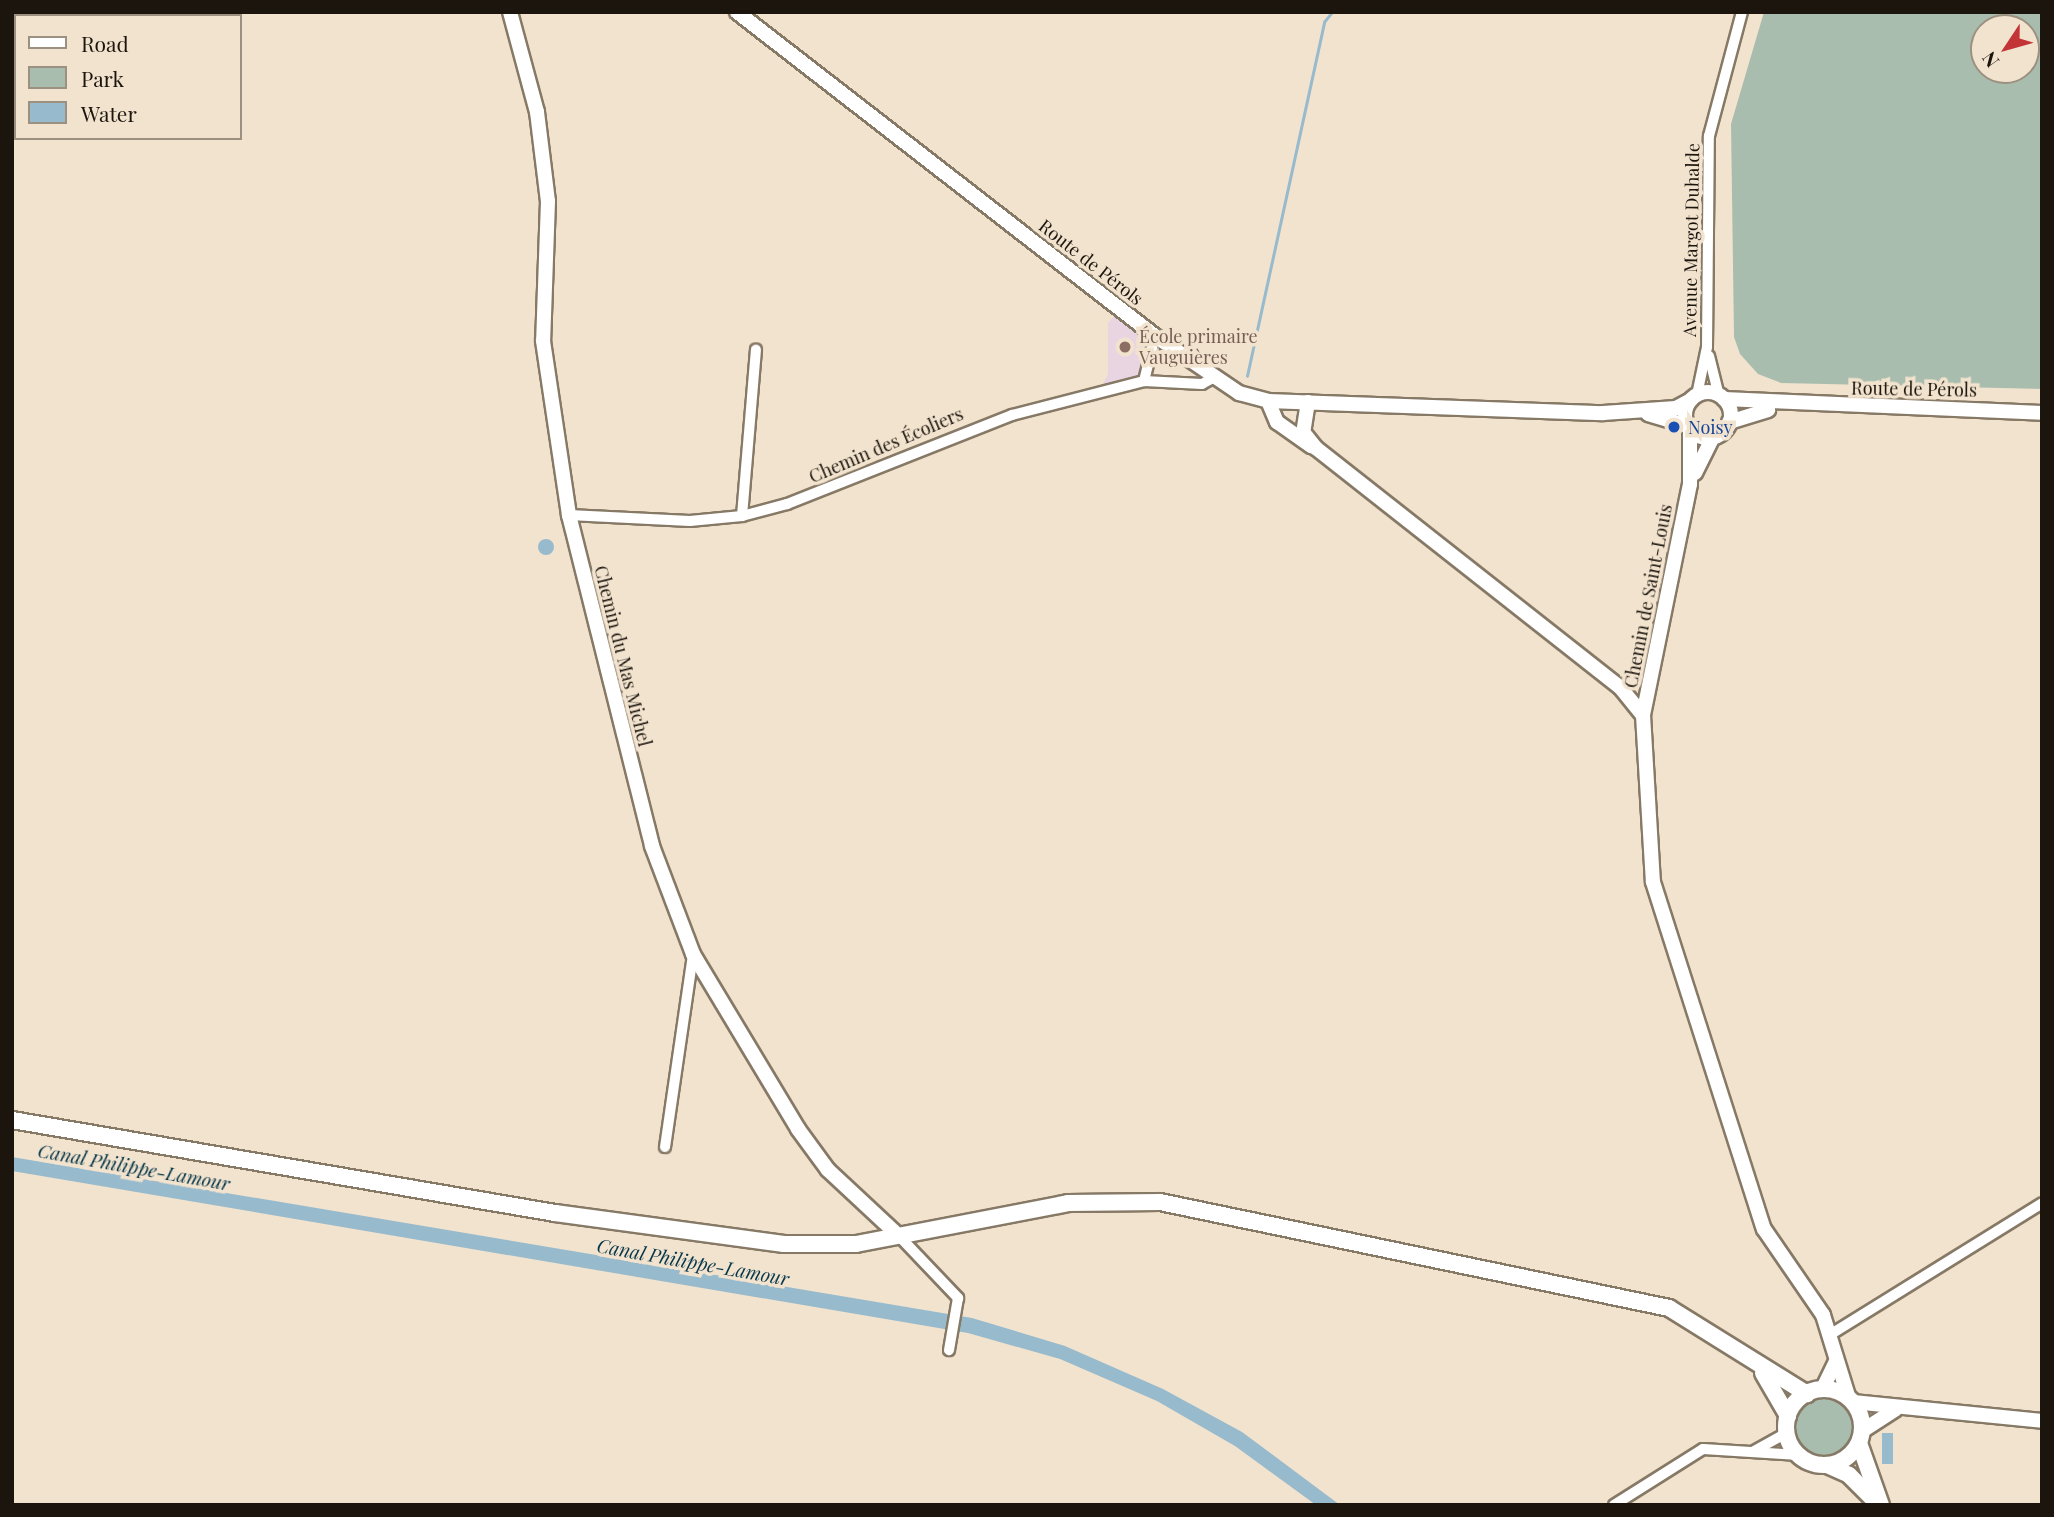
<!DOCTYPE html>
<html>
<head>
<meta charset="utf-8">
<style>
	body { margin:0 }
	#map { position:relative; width:2054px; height:1517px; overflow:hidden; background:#f2e3ce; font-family:"Playfair Display",serif }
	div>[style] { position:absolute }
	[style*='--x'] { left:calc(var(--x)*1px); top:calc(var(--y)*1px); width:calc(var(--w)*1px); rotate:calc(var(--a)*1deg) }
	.education>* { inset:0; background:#e9d4e2 }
	.green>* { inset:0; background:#a9bdae }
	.round { border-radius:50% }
	.water>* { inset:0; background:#98bacd; transform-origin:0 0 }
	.stream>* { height:2.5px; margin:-1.25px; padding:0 1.25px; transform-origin:1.25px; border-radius:1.25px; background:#98bacd }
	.roads { filter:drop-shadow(2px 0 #867966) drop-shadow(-2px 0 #867966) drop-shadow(0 2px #867966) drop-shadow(0 -2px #867966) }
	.minor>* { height:10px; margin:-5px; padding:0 5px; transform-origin:5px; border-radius:5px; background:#fff }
	.tertiary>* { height:14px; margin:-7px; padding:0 7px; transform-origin:7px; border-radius:7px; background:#fff }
	.tertiary>.ring { margin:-7px; padding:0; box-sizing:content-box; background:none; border:14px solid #fff; border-radius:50% }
	.secondary>* { height:16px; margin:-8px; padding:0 8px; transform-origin:8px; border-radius:8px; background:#fff }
	.secondary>.ring { margin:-8px; padding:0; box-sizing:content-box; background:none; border:16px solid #fff; border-radius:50% }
	.dots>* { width:19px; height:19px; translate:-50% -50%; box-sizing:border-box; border:4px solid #f2e3ce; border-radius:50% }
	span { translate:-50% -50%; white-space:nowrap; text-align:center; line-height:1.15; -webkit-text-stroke:7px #f2e3ce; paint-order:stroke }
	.street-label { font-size:18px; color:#1b150e }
	.education-label { font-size:18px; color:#785e54 }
	.left { translate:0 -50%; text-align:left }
	.transit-label { font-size:18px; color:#164399 }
	.water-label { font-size:19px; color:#06364a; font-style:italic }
	.frame { position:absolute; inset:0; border:14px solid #1b150e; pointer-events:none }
	.legend { position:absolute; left:14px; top:14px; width:228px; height:126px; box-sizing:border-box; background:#f2e3ce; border:2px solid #9c9181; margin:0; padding:9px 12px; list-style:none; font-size:21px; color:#1b150e }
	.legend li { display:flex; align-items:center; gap:14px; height:35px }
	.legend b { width:35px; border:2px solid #9c9181 }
	.north { position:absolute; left:1970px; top:14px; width:70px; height:70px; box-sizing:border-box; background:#f2e3ce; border:2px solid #9c9181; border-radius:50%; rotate:234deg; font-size:19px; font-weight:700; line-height:28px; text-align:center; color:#1b150e }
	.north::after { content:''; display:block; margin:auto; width:24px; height:32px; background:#c33436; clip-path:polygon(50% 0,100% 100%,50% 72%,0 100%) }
</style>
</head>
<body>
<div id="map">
	<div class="education">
		<div style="clip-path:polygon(1116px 314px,1145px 333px,1139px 377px,1102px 386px,1108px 374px,1108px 323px)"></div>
	</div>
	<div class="green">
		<div style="clip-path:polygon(evenodd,1764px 12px,2042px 12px,2042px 389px,1781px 383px,1758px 374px,1740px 354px,1734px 337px,1731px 124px,1764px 12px,1984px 28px,2026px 28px,2026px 70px,1984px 70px,1984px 28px)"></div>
		<div class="round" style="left:1794px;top:1398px;width:60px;height:60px"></div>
	</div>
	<div class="water">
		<div class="round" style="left:538px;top:539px;width:16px;height:16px"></div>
		<div style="clip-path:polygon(12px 1157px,972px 1318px,1065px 1346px,1163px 1389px,1242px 1432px,1340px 1505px,1316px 1505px,1235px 1446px,1157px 1401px,1060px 1359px,968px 1333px,12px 1171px)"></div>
		<div style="left:1882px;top:1433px;width:11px;height:31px"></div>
	</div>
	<div class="stream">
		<div style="--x:1247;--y:376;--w:362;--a:-77.7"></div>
		<div style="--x:1324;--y:22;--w:13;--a:-51"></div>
	</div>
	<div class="roads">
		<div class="minor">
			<div style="--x:1709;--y:356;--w:41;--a:76"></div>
			<div style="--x:1144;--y:381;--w:46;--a:-76.3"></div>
			<div style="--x:1697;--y:395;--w:49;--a:-78.2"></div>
			<div style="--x:1707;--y:347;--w:211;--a:-89.5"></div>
			<div style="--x:1709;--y:136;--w:128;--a:-75.1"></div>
			<div style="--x:569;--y:515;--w:121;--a:2.8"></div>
			<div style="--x:690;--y:521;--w:52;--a:-5.5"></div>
			<div style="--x:742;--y:516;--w:47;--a:-14.9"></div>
			<div style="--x:787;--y:504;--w:242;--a:-21.6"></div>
			<div style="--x:1012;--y:415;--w:136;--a:-14.4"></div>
			<div style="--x:1144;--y:381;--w:58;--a:3"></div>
			<div style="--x:1202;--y:384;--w:13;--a:-29"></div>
			<div style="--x:742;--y:516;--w:167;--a:-85.2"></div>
			<div style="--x:665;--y:1147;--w:195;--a:-81.7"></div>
			<div style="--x:899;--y:1236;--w:86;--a:46.4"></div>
			<div style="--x:958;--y:1298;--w:53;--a:99.8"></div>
			<div style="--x:1831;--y:1334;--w:248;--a:-31.8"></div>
			<div style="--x:1754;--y:1451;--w:38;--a:-29"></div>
			<div style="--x:1614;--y:1505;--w:105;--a:-32.2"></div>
			<div style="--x:1703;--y:1449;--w:96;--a:3.6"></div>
		</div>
		<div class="tertiary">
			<div style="--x:510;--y:12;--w:104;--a:74.9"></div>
			<div style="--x:537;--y:112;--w:90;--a:83"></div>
			<div style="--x:548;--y:201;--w:140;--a:92"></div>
			<div style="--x:543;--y:341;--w:176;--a:81.5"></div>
			<div style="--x:569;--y:515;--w:341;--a:75.9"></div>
			<div style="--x:652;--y:846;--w:116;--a:69.2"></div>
			<div style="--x:693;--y:954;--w:204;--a:59"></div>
			<div style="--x:798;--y:1129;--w:51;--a:53.8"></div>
			<div style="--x:828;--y:1170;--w:97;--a:42.9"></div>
			<div style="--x:737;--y:12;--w:529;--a:37.78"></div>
			<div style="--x:1155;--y:336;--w:102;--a:34.2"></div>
			<div style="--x:1239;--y:393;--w:30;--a:15"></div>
			<div style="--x:1268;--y:401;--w:335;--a:2.1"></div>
			<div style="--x:1603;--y:413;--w:73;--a:-3.9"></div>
			<div style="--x:1676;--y:408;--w:17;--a:-28"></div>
			<div class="ring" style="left:1685px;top:392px;width:32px;height:32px"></div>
			<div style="--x:1724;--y:399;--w:318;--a:2.5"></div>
			<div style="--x:1268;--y:401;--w:23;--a:67"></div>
			<div style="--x:1277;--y:422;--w:42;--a:35.2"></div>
			<div style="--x:1308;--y:402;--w:30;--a:99"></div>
			<div style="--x:1303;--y:432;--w:21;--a:51"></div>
			<div style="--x:1316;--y:448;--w:387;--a:38.2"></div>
			<div style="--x:1620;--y:687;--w:36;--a:51"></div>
			<div style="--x:1643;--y:715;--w:167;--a:86.6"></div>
			<div style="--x:1653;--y:882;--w:364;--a:72.3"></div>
			<div style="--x:1764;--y:1229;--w:104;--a:55.5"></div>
			<div style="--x:1823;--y:1315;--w:88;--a:72.8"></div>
			<div style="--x:1648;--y:414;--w:42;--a:16.7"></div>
			<div style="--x:1729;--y:422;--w:41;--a:-17.1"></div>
			<div style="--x:1695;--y:473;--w:40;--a:-63.4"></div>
			<div style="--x:1643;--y:715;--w:236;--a:-78.5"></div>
			<div style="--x:1690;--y:484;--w:55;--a:-90"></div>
			<div style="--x:1822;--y:1390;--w:32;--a:-64"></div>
			<div style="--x:1853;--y:1402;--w:190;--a:5.7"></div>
			<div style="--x:1862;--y:1431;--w:40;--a:-32.9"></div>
		</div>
		<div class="secondary">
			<div style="--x:12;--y:1120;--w:551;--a:9.72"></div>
			<div style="--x:555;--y:1213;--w:231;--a:7.7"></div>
			<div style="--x:784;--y:1244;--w:72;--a:0"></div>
			<div style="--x:856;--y:1244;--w:216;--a:-10.9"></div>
			<div style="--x:1068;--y:1203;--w:92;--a:-0.6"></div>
			<div style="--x:1160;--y:1202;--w:520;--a:11.76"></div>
			<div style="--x:1669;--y:1308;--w:163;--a:31.9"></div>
			<div style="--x:1763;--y:1373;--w:50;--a:59.8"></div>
			<div class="ring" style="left:1786px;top:1389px;width:60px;height:60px"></div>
			<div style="--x:1859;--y:1443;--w:66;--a:70.5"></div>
			<div style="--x:1827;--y:1465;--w:24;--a:24"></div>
			<div style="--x:1849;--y:1475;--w:33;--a:45"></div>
		</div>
	</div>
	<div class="dots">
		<div style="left:1125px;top:347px;background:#8d6e63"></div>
		<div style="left:1674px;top:427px;background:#1a4fb4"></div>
	</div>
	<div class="street-label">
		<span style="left:1691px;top:240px;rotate:-89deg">Avenue Margot Duhalde</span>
		<span style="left:1091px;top:262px;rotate:38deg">Route de Pérols</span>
		<span style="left:1914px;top:389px;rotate:1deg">Route de Pérols</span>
		<span style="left:886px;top:445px;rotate:-23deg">Chemin des Écoliers</span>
		<span style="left:1648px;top:596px;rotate:-79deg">Chemin de Saint-Louis</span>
		<span style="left:623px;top:656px;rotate:76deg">Chemin du Mas Michel</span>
	</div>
	<div class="education-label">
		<span class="left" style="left:1139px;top:347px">École primaire<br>Vauguières</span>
	</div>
	<div class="transit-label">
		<span class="left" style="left:1688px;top:427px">Noisy</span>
	</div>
	<div class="water-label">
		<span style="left:134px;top:1167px;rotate:10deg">Canal Philippe-Lamour</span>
		<span style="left:693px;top:1262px;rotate:10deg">Canal Philippe-Lamour</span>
	</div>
	<div class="frame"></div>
	<ul class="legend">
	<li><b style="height:9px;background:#fff"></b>Road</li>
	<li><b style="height:19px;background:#a9bdae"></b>Park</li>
	<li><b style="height:19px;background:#98bacd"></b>Water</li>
	</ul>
	<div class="north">N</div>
</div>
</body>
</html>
